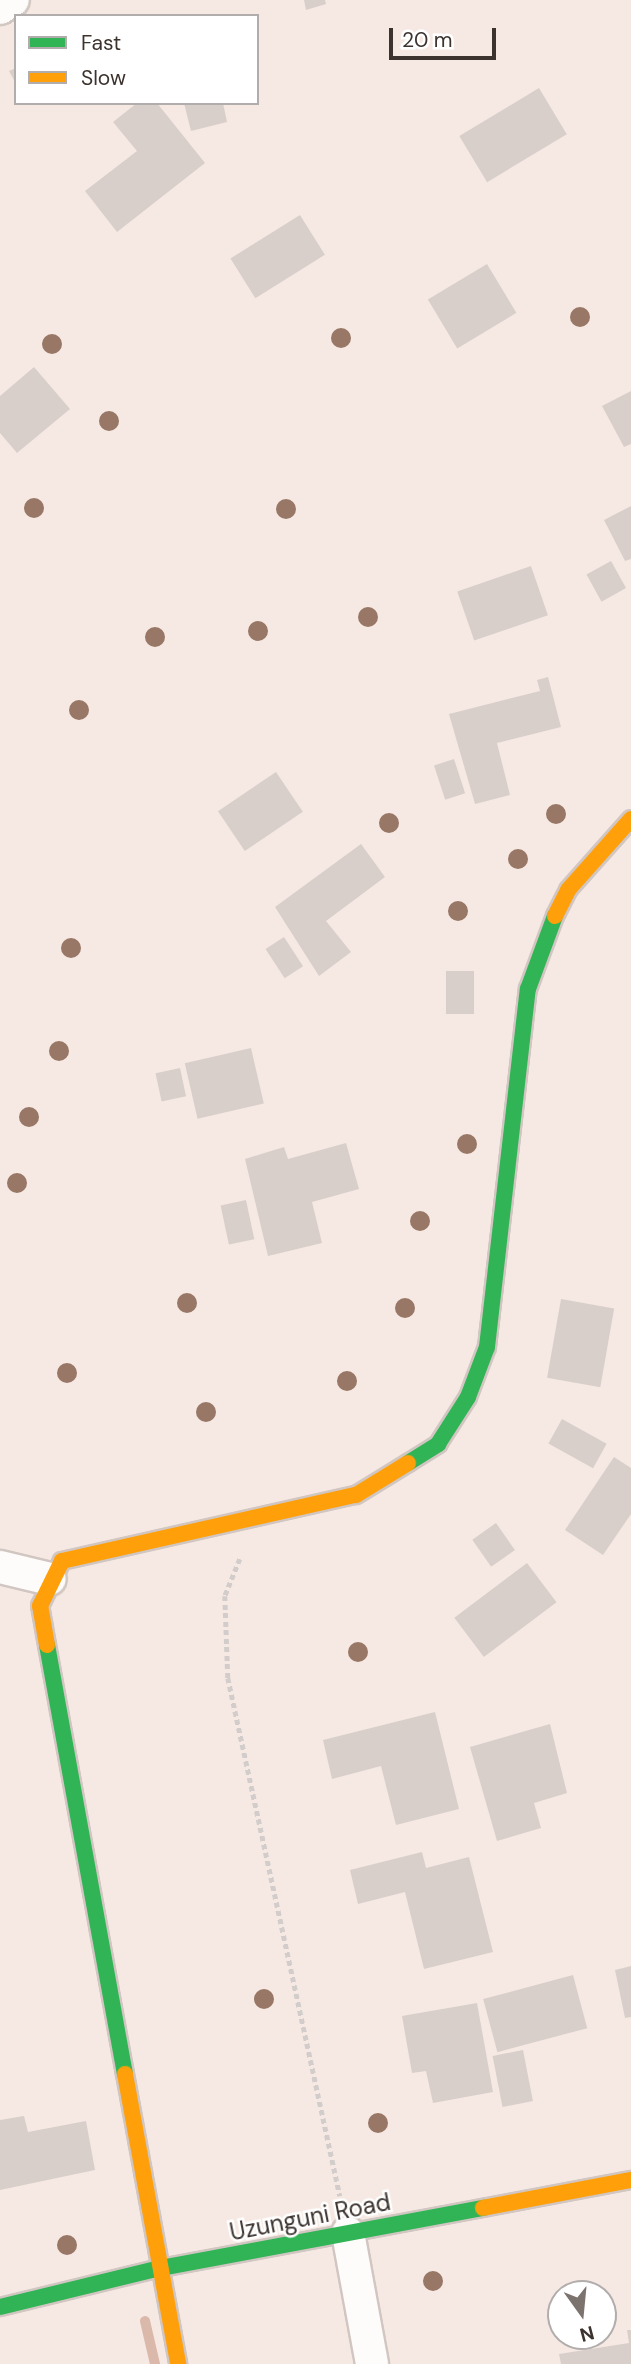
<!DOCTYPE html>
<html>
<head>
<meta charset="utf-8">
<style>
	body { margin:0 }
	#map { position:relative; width:631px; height:2364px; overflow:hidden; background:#f6e9e3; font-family:"DM Sans",sans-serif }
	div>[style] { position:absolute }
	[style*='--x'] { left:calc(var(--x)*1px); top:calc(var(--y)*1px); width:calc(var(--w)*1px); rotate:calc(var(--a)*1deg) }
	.stream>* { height:10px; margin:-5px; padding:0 5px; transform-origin:5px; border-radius:5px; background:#dbb9aa }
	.building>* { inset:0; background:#d9cfca; transform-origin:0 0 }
	.path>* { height:4.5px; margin-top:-2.25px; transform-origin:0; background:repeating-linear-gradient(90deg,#d2cdcb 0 5px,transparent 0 8.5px) }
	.roads { filter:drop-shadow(2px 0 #d1c6c1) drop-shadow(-2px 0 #d1c6c1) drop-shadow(0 2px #d1c6c1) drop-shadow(0 -2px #d1c6c1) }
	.street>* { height:32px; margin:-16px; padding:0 16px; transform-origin:16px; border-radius:16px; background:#fefcfb }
	.fast>* { height:16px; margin:-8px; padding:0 8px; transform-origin:8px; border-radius:8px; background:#30b455 }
	.slow>* { height:16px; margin:-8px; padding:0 8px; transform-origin:8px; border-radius:8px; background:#ff9f0a }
	.trees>* { width:20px; height:20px; margin:-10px; border-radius:50%; background:#987766 }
	span { translate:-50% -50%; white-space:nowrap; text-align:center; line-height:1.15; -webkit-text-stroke:5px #fff; paint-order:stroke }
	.street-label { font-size:24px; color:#3c332f }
	.legend { position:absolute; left:14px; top:14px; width:245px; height:91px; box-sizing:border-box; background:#fff; border:2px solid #b1adac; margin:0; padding:9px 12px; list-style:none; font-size:21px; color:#3c332f }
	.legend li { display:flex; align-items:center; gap:14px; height:35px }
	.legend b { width:35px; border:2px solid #b1adac }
	.north { position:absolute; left:547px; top:2280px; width:70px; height:70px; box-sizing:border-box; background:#fff; border:2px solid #b1adac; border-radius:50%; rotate:165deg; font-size:19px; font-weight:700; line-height:28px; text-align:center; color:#3c332f }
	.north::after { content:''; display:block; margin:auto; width:24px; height:32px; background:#7d736e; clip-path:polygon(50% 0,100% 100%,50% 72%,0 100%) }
	.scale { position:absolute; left:389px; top:28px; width:107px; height:32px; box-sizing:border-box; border:4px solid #3c332f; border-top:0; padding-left:9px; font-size:21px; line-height:24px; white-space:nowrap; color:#3c332f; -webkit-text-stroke:5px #fff; paint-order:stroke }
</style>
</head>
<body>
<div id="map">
	<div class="stream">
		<div style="--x:145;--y:2321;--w:44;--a:76.9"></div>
	</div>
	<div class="building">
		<div style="clip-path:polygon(304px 0,325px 0,326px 4px,306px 10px)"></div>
		<div style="clip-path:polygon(16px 68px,16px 84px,9px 71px)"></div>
		<div style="left:539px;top:88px;width:54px;height:93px;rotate:59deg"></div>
		<div style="clip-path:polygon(137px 103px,157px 103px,205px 163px,117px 232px,85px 191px,137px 151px,113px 122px)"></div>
		<div style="clip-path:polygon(184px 103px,223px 103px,227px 122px,191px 131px)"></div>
		<div style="left:300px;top:215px;width:47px;height:82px;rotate:58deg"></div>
		<div style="left:487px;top:264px;width:57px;height:69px;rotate:59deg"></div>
		<div style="clip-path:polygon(34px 367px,70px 409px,17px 453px,0 433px,0 396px)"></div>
		<div style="clip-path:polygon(631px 391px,631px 444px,624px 447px,602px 406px)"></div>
		<div style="clip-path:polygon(631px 506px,631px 559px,625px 561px,604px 520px)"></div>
		<div style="left:611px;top:561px;width:31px;height:28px;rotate:61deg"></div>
		<div style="left:531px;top:566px;width:52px;height:78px;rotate:71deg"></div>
		<div style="clip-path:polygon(548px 677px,561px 727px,497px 743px,510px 795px,475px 804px,449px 714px,540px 691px,537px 680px)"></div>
		<div style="left:454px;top:759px;width:36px;height:21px;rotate:72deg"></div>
		<div style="left:276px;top:772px;width:48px;height:70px;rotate:56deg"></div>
		<div style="clip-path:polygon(361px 844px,385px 877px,326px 921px,351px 952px,319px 976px,275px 907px)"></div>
		<div style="left:284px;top:937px;width:35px;height:22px;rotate:57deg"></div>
		<div style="left:446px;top:971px;width:28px;height:43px"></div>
		<div style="left:251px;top:1048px;width:57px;height:68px;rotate:77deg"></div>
		<div style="left:180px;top:1068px;width:29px;height:25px;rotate:78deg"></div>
		<div style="clip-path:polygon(346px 1143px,359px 1189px,312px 1202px,322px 1243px,268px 1256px,245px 1159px,284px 1147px,288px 1159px)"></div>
		<div style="left:246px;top:1200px;width:40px;height:26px;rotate:78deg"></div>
		<div style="left:561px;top:1299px;width:54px;height:80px;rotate:10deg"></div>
		<div style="left:562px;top:1419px;width:51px;height:28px;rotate:29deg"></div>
		<div style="clip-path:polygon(614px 1457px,631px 1468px,631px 1514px,603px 1555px,565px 1530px)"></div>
		<div style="left:496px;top:1523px;width:33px;height:29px;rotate:55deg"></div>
		<div style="left:527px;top:1563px;width:49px;height:91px;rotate:53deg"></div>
		<div style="clip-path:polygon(435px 1712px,459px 1809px,396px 1825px,381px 1766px,332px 1779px,323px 1740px)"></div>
		<div style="clip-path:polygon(550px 1724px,567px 1793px,534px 1803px,541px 1828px,497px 1841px,470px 1747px)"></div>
		<div style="clip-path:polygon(422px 1852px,426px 1868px,469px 1857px,493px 1952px,424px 1969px,405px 1892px,358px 1904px,350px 1870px)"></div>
		<div style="clip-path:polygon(631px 1966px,631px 2017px,625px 2018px,615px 1970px)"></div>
		<div style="left:573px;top:1975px;width:55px;height:93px;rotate:75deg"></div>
		<div style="clip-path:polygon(477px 2003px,493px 2092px,433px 2103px,426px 2071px,412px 2073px,402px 2016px)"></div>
		<div style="left:523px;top:2050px;width:52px;height:31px;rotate:79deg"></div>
		<div style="clip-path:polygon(24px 2116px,28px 2132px,86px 2121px,95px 2170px,0 2190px,0 2120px)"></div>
		<div style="clip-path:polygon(627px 2330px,631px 2330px,631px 2364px,561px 2364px,559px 2354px,629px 2343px)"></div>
	</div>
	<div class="path">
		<div style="--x:240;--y:1559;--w:40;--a:112"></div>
		<div style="--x:225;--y:1596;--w:82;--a:87.9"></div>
		<div style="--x:228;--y:1678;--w:530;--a:77.8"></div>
	</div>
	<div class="roads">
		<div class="street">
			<div style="--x:0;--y:8;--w:15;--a:-32"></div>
			<div style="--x:0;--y:1567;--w:51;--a:13.5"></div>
			<div style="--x:348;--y:2233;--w:133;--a:79.6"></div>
		</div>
		<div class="fast">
			<div style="--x:408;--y:1463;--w:36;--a:-32"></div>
			<div style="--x:438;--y:1444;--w:56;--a:-57.4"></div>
			<div style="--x:468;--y:1397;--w:53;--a:-69.2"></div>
			<div style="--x:487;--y:1347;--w:360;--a:-83.5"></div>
			<div style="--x:528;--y:989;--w:78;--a:-69.7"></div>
			<div style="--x:47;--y:1645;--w:436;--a:79.7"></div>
			<div style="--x:0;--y:2307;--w:161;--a:-13.7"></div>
			<div style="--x:156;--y:2269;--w:333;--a:-10.6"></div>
		</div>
		<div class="slow">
			<div style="--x:555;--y:916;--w:29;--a:-63"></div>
			<div style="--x:568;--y:890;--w:95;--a:-48.4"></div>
			<div style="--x:47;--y:1645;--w:40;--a:-100"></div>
			<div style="--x:40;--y:1606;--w:50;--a:-63.9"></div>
			<div style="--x:62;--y:1561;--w:301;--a:-12.7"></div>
			<div style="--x:356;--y:1495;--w:61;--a:-31.6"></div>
			<div style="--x:125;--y:2074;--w:295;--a:79.6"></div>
			<div style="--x:483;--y:2208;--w:151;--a:-10.7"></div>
		</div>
	</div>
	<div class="trees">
		<div style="left:580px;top:317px"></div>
		<div style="left:341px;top:338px"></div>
		<div style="left:52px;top:344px"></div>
		<div style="left:109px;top:421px"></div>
		<div style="left:34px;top:508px"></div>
		<div style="left:286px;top:509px"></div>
		<div style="left:368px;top:617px"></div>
		<div style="left:258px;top:631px"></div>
		<div style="left:155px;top:637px"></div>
		<div style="left:79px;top:710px"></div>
		<div style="left:556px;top:814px"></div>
		<div style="left:389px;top:823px"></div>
		<div style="left:518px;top:859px"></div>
		<div style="left:458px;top:911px"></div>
		<div style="left:71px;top:948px"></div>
		<div style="left:59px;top:1051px"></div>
		<div style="left:29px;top:1117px"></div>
		<div style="left:467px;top:1144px"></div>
		<div style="left:17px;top:1183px"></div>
		<div style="left:420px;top:1221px"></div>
		<div style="left:187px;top:1303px"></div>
		<div style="left:405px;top:1308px"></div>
		<div style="left:67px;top:1373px"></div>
		<div style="left:347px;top:1381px"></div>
		<div style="left:206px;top:1412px"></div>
		<div style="left:358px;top:1652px"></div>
		<div style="left:264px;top:1999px"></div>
		<div style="left:378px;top:2123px"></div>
		<div style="left:67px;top:2245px"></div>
		<div style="left:433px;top:2281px"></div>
	</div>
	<div class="street-label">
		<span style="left:310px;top:2217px;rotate:-11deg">Uzunguni Road</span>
	</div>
	<ul class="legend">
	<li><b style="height:9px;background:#30b455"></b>Fast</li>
	<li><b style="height:9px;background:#ff9f0a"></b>Slow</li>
	</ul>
	<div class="north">N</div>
	<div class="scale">20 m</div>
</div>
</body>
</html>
